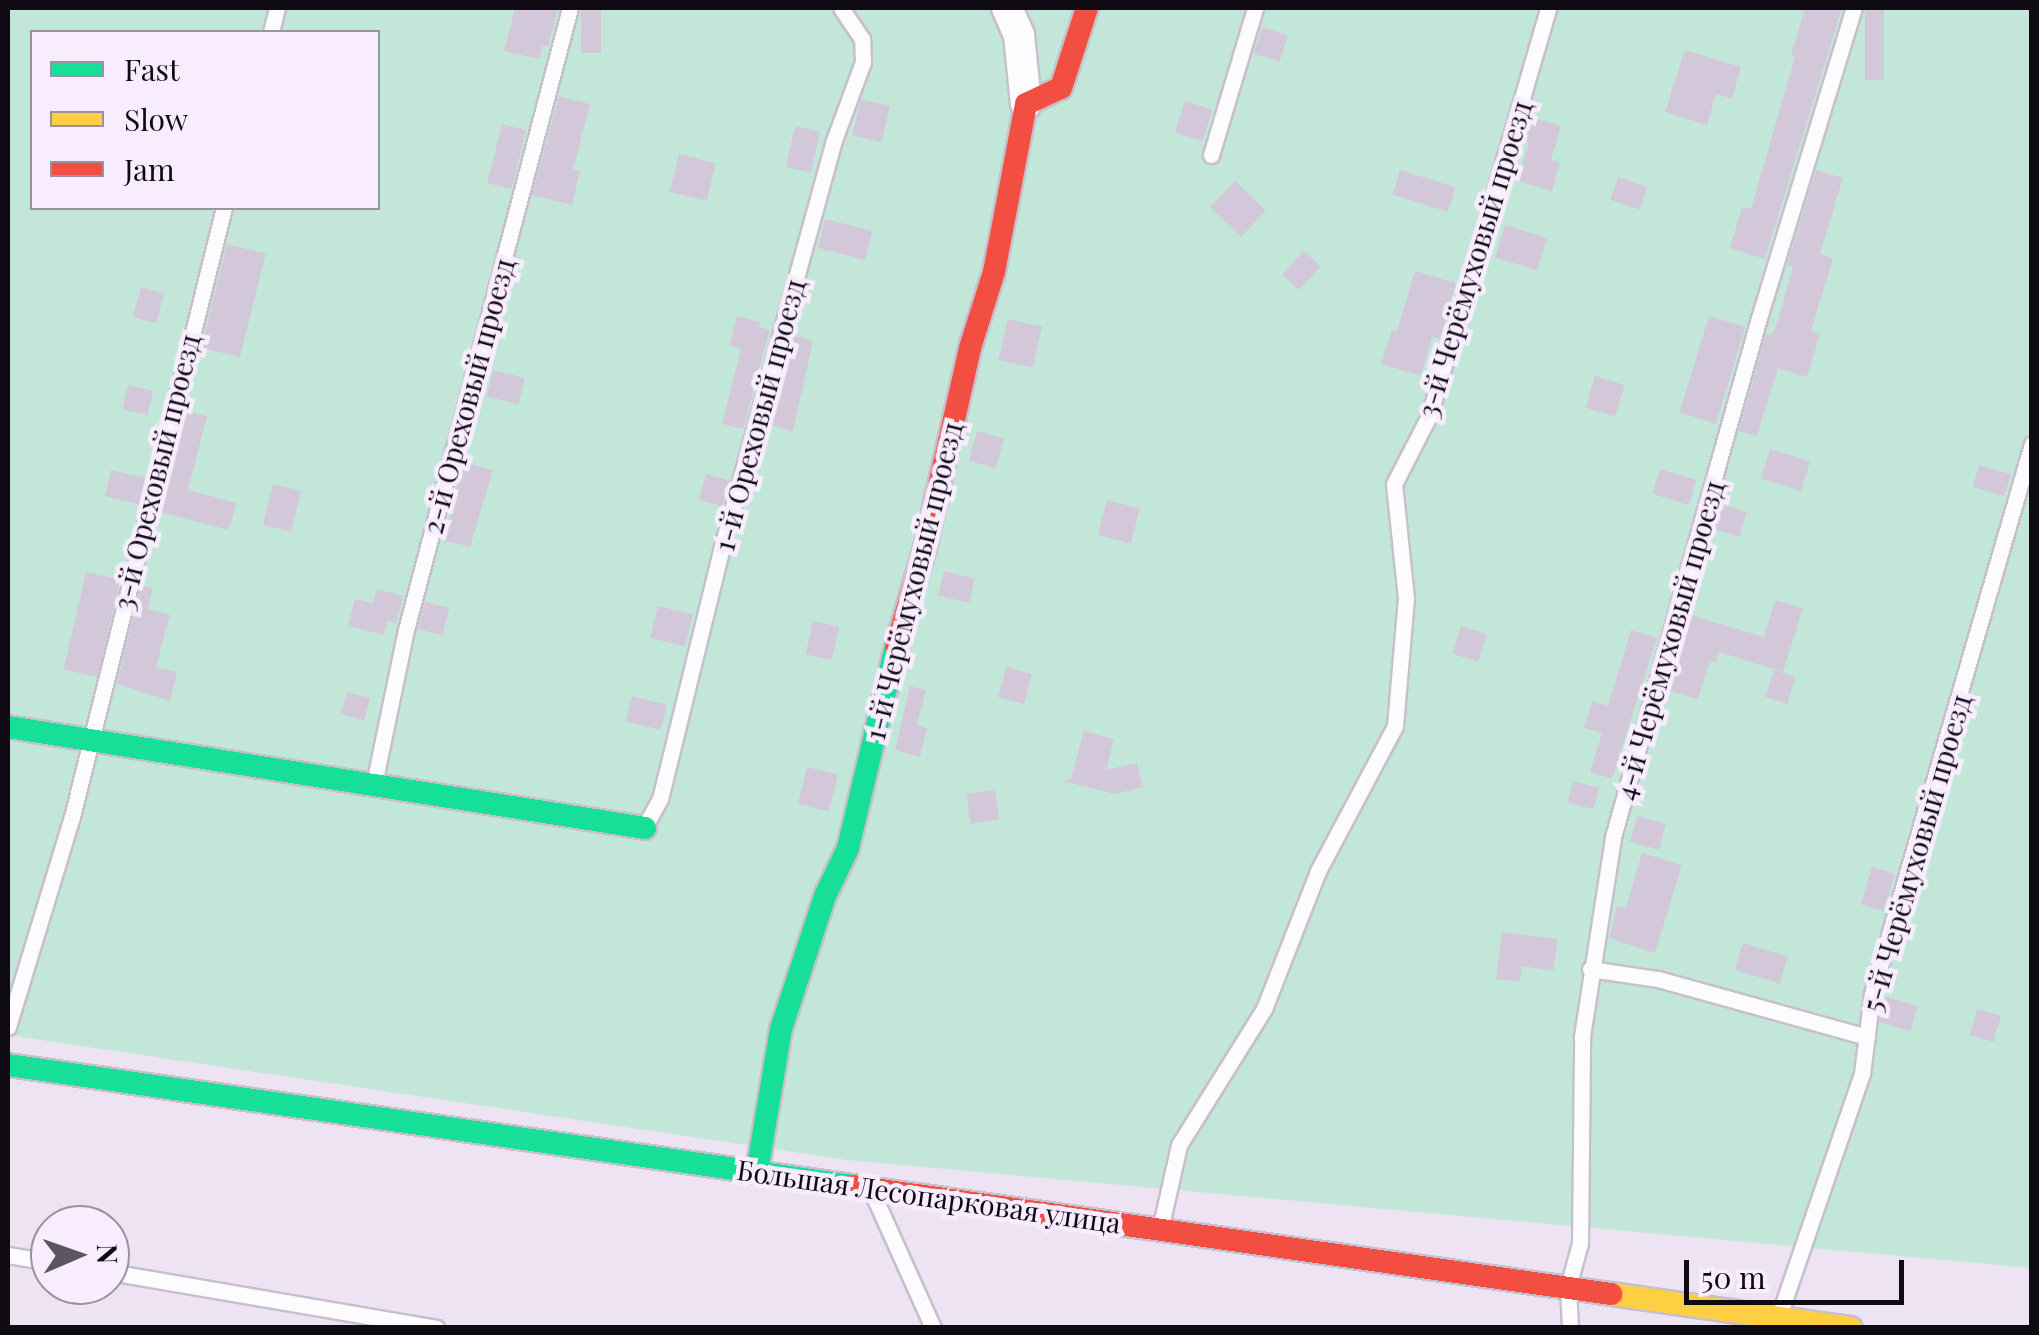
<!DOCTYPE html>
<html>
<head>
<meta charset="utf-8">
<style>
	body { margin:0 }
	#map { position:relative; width:2039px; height:1335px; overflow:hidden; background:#ede3f3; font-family:"Playfair Display",serif }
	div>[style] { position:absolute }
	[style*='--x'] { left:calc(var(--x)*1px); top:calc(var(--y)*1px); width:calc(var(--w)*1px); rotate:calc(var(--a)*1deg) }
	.green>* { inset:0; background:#c2e7d9 }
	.building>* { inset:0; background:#d3c8da; transform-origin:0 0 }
	.roads { filter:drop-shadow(2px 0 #c7bfcc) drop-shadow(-2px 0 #c7bfcc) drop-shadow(0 2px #c7bfcc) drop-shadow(0 -2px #c7bfcc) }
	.lane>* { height:15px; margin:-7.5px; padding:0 7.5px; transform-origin:7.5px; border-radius:7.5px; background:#fcfbfd }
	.street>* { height:30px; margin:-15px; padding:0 15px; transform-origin:15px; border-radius:15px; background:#fcfbfd }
	.fast>* { height:22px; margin:-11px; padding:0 11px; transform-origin:11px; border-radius:11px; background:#16e098 }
	.slow>* { height:22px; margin:-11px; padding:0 11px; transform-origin:11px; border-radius:11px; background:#ffcf43 }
	.jam>* { height:22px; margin:-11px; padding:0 11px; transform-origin:11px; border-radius:11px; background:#f24e42 }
	span { translate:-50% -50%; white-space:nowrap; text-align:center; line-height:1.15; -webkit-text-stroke:9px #f8edfe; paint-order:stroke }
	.street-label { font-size:28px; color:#100a13 }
	.frame { position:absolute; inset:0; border:10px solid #100a13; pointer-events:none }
	.legend { position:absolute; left:30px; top:30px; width:350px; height:180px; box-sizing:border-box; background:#f8edfe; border:2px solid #9b92a0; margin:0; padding:12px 18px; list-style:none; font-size:30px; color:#100a13 }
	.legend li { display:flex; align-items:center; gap:20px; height:50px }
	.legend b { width:50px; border:2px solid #9b92a0 }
	.north { position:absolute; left:30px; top:1205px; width:100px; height:100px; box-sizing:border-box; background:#f8edfe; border:2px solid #9b92a0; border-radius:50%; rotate:88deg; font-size:28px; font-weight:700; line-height:40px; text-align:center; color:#100a13 }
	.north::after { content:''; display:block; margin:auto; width:35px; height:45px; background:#5d5661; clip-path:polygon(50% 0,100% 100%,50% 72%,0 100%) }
	.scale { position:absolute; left:1684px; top:1260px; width:220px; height:45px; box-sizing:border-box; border:5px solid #100a13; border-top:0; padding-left:12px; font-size:30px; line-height:35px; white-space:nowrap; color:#100a13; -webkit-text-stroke:8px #f8edfe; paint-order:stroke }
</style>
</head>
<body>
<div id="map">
	<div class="green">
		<div style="clip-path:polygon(evenodd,8px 8px,2031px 8px,2031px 1268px,847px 1160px,8px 1035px,8px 8px,32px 32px,378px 32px,378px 208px,32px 208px,32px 32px)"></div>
	</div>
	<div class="building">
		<div style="clip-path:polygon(515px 8px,558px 8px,548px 47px,543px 45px,540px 59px,504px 51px)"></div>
		<div style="left:581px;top:8px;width:20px;height:45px"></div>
		<div style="clip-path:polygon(1805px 8px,1842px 8px,1765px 259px,1730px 248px,1742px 207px,1751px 209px,1795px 57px,1791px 55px)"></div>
		<div style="left:1865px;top:8px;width:19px;height:72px"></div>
		<div style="left:1262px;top:27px;width:27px;height:28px;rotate:17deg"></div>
		<div style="clip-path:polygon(1685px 50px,1741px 67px,1732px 99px,1716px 94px,1707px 125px,1665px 112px)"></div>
		<div style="clip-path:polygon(559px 96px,590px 104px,573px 170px,580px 171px,572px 205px,532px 195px)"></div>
		<div style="left:861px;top:99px;width:30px;height:37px;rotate:14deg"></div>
		<div style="left:1185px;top:101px;width:29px;height:33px;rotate:18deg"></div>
		<div style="clip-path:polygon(1529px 117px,1561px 126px,1551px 160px,1560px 163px,1552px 191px,1517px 181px,1529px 142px,1522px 140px)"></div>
		<div style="left:502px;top:124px;width:25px;height:61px;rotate:14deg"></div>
		<div style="left:795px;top:126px;width:26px;height:42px;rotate:13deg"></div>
		<div style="left:679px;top:154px;width:38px;height:39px;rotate:14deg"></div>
		<div style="left:1400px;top:170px;width:58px;height:26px;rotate:17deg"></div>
		<div style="clip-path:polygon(1816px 170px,1843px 178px,1820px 254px,1833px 258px,1811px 331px,1820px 334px,1807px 377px,1778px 368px,1757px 436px,1739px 431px,1766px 334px,1771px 335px,1778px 321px,1793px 267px,1787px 265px)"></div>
		<div style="left:1618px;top:177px;width:31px;height:24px;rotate:19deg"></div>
		<div style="left:1235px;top:181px;width:43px;height:36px;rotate:44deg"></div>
		<div style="left:825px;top:219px;width:49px;height:30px;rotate:14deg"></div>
		<div style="left:1505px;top:225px;width:44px;height:34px;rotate:17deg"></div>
		<div style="left:227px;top:244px;width:40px;height:107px;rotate:14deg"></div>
		<div style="left:1304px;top:251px;width:23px;height:32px;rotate:43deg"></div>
		<div style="clip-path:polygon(1415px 271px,1456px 283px,1440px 339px,1432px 337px,1421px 376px,1381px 364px,1392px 330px,1397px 331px)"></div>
		<div style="left:141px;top:287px;width:24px;height:31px;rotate:15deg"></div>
		<div style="clip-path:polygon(737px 316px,760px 322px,759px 327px,770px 330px,743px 429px,722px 424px,741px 349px,729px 346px)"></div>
		<div style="left:1709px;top:316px;width:38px;height:101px;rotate:17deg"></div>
		<div style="left:1008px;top:319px;width:35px;height:42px;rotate:13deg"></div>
		<div style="clip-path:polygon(792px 335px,813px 341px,793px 431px,767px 424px)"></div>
		<div style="left:493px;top:370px;width:33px;height:27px;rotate:14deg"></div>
		<div style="left:1595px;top:376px;width:31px;height:33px;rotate:17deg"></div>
		<div style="left:128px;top:385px;width:26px;height:25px;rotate:13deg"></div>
		<div style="clip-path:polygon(185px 411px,207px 416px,188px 490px,236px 503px,229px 530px,160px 512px)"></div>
		<div style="left:977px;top:431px;width:28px;height:31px;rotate:15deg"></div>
		<div style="left:1770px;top:449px;width:42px;height:31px;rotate:17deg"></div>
		<div style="clip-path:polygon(462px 462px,493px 470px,470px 547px,445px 541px)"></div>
		<div style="left:1979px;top:465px;width:33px;height:23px;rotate:16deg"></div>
		<div style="left:1660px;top:469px;width:38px;height:26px;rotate:17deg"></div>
		<div style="left:111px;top:470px;width:35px;height:27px;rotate:13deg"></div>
		<div style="left:706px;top:474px;width:24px;height:27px;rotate:15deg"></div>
		<div style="left:273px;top:484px;width:29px;height:42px;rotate:14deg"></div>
		<div style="left:1107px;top:500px;width:34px;height:36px;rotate:15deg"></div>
		<div style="left:1721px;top:504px;width:27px;height:26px;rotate:17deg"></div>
		<div style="left:944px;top:571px;width:32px;height:25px;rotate:14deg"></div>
		<div style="left:86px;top:572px;width:35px;height:100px;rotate:13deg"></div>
		<div style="clip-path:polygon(141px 585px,153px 588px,148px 609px,170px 615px,156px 667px,177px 672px,170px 701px,117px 684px)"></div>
		<div style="clip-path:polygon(377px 589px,403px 596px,396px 623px,387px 621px,384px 635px,348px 626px,355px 599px,373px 603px)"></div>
		<div style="clip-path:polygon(1775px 600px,1803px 608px,1783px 672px,1719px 652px,1716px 663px,1710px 661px,1698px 699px,1666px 690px,1690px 615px,1764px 637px)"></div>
		<div style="left:425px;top:602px;width:25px;height:28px;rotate:14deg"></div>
		<div style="left:658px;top:606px;width:36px;height:33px;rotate:14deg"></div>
		<div style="left:813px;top:621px;width:27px;height:34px;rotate:13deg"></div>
		<div style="left:1461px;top:626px;width:27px;height:29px;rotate:17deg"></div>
		<div style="clip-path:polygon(1631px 630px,1657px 638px,1612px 779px,1590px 772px,1602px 733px,1584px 728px,1592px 701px,1608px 706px)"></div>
		<div style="left:1006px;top:667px;width:27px;height:31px;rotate:15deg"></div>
		<div style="left:1774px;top:670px;width:23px;height:28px;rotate:18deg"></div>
		<div style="clip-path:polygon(910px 686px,926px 690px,917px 725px,927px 728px,920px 757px,895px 750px)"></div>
		<div style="left:347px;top:692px;width:24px;height:23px;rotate:15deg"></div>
		<div style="left:632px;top:696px;width:36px;height:26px;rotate:14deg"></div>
		<div style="clip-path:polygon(1084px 731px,1114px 739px,1106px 770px,1137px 763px,1143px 787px,1115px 794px,1063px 781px,1071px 779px)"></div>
		<div style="left:807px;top:767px;width:32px;height:38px;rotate:14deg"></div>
		<div style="left:1573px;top:781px;width:27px;height:22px;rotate:15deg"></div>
		<div style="left:995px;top:790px;width:30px;height:29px;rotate:82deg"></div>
		<div style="left:1637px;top:816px;width:30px;height:27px;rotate:15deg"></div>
		<div style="clip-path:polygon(1642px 853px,1682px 865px,1655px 953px,1609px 938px,1617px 906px,1626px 908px)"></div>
		<div style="left:1872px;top:867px;width:24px;height:39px;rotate:17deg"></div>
		<div style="clip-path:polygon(1502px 932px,1558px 939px,1553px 971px,1522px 966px,1520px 982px,1496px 979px)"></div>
		<div style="left:1743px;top:943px;width:47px;height:28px;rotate:17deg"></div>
		<div style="left:1886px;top:997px;width:33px;height:26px;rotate:16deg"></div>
		<div style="left:1977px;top:1009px;width:25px;height:27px;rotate:16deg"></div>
	</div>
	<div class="roads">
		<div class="lane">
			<div style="--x:271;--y:32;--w:25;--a:-76"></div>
			<div style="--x:1211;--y:155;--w:153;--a:-73.3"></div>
			<div style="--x:374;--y:784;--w:157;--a:-78.3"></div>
			<div style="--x:406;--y:630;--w:643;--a:-75.23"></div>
			<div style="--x:646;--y:824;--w:29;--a:-61"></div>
			<div style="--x:660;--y:799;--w:264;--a:-76.2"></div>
			<div style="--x:723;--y:543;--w:415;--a:-74.6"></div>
			<div style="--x:833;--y:143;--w:86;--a:-69.7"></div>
			<div style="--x:863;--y:62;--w:23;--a:-92"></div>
			<div style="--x:862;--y:39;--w:37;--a:-124"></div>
			<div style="--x:1590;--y:969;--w:69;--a:8.4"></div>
			<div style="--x:1658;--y:979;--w:217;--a:15.5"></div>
			<div style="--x:8;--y:1027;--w:220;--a:-73.1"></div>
			<div style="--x:72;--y:817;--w:628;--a:-75.99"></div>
			<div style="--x:872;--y:1192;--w:149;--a:65.8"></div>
			<div style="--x:1161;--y:1225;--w:82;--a:-77.3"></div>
			<div style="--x:1179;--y:1145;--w:160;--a:-58"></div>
			<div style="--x:1264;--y:1009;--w:148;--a:-68.6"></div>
			<div style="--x:1318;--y:871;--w:164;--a:-62"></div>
			<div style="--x:1395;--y:726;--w:128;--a:-85.1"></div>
			<div style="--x:1406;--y:598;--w:115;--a:-96"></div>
			<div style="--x:1394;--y:484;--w:76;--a:-62.8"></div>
			<div style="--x:1429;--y:416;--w:425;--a:-73.7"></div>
			<div style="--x:8;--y:1255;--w:43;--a:9.5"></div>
			<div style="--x:110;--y:1272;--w:331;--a:9.7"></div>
			<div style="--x:1780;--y:1313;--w:253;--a:-71.1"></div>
			<div style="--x:1862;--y:1074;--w:81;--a:-82.9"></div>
			<div style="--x:1872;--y:994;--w:573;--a:-73.78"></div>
			<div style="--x:1570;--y:1328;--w:41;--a:-92.8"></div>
			<div style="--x:1568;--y:1287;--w:46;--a:-74.7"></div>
			<div style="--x:1580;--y:1243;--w:207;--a:-89.4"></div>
			<div style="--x:1582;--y:1036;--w:201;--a:-81.1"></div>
			<div style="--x:1613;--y:837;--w:539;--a:-74.29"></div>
			<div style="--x:1759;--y:318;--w:324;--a:-73"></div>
		</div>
		<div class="street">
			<div style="--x:1007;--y:8;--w:30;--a:66"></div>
			<div style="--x:1019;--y:35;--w:69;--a:84.2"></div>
		</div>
		<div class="fast">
			<div style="--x:8;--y:727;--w:645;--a:9.01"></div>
			<div style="--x:8;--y:1065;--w:854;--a:8.15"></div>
			<div style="--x:757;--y:1172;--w:145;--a:-80.5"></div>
			<div style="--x:781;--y:1029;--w:140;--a:-71.7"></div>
			<div style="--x:825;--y:896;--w:53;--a:-64.4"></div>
			<div style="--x:848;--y:848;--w:207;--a:-76.6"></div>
		</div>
		<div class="slow">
			<div style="--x:1611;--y:1294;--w:242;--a:8.1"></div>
		</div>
		<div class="jam">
			<div style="--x:896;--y:647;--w:103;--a:-73.7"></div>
			<div style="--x:925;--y:548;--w:205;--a:-77.3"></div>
			<div style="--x:970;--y:348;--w:80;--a:-72.5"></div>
			<div style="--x:994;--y:272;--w:171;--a:-79.2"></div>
			<div style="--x:1026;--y:104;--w:38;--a:-25"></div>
			<div style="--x:1061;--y:88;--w:84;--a:-72"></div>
			<div style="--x:853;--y:1186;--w:766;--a:8.11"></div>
		</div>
	</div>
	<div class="street-label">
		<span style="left:1474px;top:259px;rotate:-73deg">3-й Черёмуховый проезд</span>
		<span style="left:468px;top:396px;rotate:-75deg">2-й Ореховый проезд</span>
		<span style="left:759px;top:415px;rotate:-75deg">1-й Ореховый проезд</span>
		<span style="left:156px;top:472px;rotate:-76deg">3-й Ореховый проезд</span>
		<span style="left:913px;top:581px;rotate:-76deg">1-й Черёмуховый проезд</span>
		<span style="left:1669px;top:640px;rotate:-74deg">4-й Черёмуховый проезд</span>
		<span style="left:1916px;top:853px;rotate:-74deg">5-й Черёмуховый проезд</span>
		<span style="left:929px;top:1196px;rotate:8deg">Большая Лесопарковая улица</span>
	</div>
	<div class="frame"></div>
	<ul class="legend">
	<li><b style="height:12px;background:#16e098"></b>Fast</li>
	<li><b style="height:12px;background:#ffcf43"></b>Slow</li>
	<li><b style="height:12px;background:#f24e42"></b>Jam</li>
	</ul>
	<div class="north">N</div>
	<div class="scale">50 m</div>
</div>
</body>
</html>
